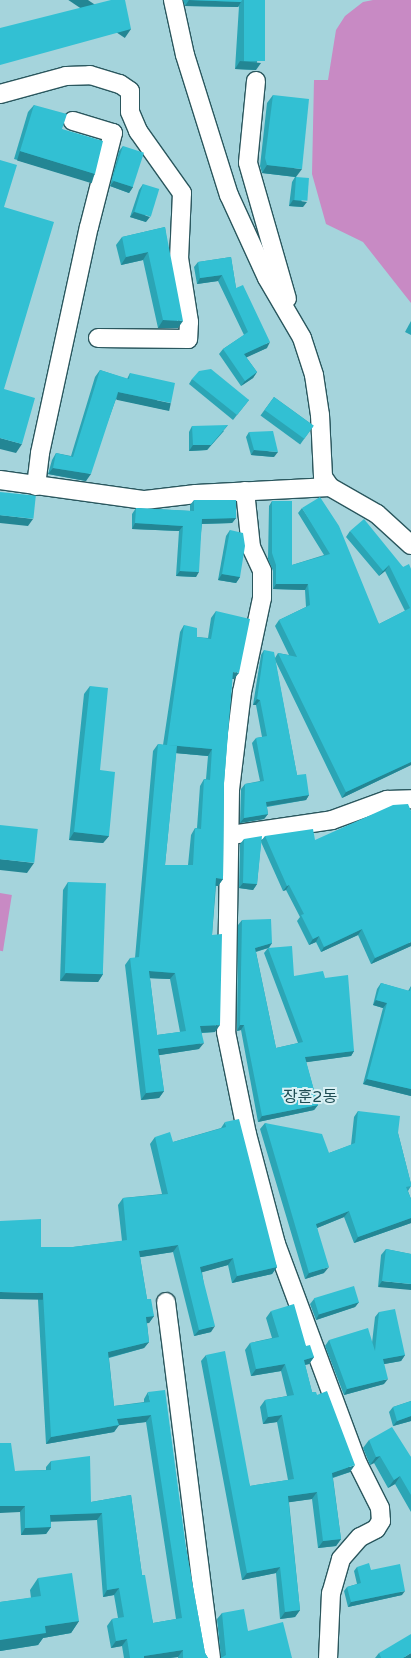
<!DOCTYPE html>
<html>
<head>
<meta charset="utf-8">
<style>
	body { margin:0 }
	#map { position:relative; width:411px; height:1658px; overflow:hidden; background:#a5d4dc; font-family:"Varela Round","Noto Sans KR",sans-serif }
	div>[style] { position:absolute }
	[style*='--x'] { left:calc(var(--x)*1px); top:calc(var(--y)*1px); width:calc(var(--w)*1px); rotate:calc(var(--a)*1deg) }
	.green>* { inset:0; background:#c88ac4; transform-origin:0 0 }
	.roads { filter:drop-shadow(1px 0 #2a575e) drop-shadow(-1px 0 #2a575e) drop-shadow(0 1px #2a575e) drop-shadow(0 -1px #2a575e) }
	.minor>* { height:18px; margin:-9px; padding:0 9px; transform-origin:9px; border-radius:9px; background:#fff }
	.wall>* { inset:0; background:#2ba5b5; transform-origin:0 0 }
	.shaded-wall>* { inset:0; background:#238694; transform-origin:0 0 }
	.building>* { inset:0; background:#32c0d3; transform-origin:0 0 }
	span { translate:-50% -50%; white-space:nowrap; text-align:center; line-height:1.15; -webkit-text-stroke:4px #d9f0f4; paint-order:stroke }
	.quarter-label { font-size:16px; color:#1d4b52 }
</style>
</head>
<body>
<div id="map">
	<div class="green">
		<div style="clip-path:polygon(373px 0,411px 0,411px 303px,363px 242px,326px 224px,312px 174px,314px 80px,328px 80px,336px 30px,345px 16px,363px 2px)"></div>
		<div style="left:0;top:893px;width:12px;height:57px;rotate:9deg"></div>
	</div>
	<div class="roads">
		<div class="minor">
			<div style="--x:173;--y:0;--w:56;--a:77.7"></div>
			<div style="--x:185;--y:55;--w:147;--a:72.6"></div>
			<div style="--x:229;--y:195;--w:91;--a:65.4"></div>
			<div style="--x:267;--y:278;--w:69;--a:59.7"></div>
			<div style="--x:302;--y:338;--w:39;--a:72"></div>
			<div style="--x:314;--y:375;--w:40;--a:81.5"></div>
			<div style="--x:320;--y:415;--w:62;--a:87.2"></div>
			<div style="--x:323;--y:477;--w:12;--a:55"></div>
			<div style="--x:330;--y:487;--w:54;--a:29.9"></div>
			<div style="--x:377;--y:514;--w:46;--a:42.4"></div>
			<div style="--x:256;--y:81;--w:82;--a:95.6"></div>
			<div style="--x:248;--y:163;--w:141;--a:74"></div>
			<div style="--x:0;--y:94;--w:68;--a:-15.3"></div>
			<div style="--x:66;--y:76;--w:24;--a:-2"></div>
			<div style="--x:90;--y:75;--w:31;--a:17"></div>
			<div style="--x:120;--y:84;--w:12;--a:35"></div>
			<div style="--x:130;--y:91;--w:21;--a:90"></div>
			<div style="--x:130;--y:112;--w:21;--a:67"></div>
			<div style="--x:138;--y:131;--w:76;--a:54.6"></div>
			<div style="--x:182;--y:193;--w:65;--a:92.6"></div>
			<div style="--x:179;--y:258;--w:65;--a:81.1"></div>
			<div style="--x:189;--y:322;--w:17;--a:93"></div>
			<div style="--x:188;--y:339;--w:90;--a:-179.4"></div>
			<div style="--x:0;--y:480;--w:146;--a:7.9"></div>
			<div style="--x:145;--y:500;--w:51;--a:-6.7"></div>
			<div style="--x:196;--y:494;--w:134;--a:-3"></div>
			<div style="--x:36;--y:486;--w:33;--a:-83"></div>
			<div style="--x:40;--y:453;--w:231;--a:-77.8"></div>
			<div style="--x:89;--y:227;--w:97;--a:-75.7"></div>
			<div style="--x:113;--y:133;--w:42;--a:-163.3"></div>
			<div style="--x:245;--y:491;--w:56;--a:83.9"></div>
			<div style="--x:251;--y:547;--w:26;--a:65"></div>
			<div style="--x:262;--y:571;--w:27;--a:90"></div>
			<div style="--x:262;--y:598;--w:96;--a:102"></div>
			<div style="--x:242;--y:692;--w:99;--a:97"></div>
			<div style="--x:230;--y:790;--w:242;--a:90.9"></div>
			<div style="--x:226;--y:1032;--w:104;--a:78.4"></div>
			<div style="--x:247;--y:1134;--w:114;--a:75.2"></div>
			<div style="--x:276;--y:1244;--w:235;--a:69.6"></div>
			<div style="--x:358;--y:1464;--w:49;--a:63.4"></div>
			<div style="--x:380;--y:1508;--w:13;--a:86"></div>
			<div style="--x:381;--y:1521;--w:9;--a:122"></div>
			<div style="--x:376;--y:1529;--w:18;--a:153"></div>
			<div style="--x:360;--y:1537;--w:29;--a:131"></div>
			<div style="--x:341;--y:1559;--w:35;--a:106"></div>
			<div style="--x:331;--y:1593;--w:65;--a:92.6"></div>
			<div style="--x:231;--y:835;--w:102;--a:-8.4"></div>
			<div style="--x:332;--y:820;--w:59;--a:-20"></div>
			<div style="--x:387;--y:800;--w:24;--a:-2"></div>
			<div style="--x:166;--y:1302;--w:359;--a:82.8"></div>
		</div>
	</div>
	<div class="wall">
		<div style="clip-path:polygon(183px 0,265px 0,256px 70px,235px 69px,239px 6px,238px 7px,185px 6px)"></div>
		<div style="clip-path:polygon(273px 95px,296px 177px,303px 207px,289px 206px,292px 182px,295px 177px,262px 173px,260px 166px,267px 103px)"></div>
		<div style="clip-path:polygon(34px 105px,62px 129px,95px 174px,90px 182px,14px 159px,28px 112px)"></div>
		<div style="clip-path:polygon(123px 146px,133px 187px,129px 193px,110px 186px,119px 151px)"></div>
		<div style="clip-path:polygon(143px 184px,146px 222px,130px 217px,139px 190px)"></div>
		<div style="clip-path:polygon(165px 227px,178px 328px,158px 328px,143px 260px,121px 265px,116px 245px,122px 237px)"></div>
		<div style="clip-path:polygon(231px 257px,236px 288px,267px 348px,246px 357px,257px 372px,253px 378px,241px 386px,219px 354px,223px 349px,244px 335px,218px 281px,197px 284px,194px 267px,198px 262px)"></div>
		<div style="clip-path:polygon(411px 321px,411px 335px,405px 332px)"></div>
		<div style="clip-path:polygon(100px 370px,127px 379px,130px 373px,166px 410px,116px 399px,86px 481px,48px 474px,52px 460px,56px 453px,71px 456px,95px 377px)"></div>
		<div style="clip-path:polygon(192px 379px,249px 400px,233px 420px,189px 384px)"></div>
		<div style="left:274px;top:397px;width:49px;height:23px;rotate:36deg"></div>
		<div style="clip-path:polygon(192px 426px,224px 431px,207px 450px,189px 451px,189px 432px)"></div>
		<div style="clip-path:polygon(249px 432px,274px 457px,251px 455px,246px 437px)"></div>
		<div style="clip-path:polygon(194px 500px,236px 518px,232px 523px,202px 524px,196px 577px,176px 576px,179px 531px,132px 529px,132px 514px,136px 508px,190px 511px,190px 505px)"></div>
		<div style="clip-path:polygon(272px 501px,292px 565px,324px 555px,298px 513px,302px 508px,379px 624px,405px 611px,385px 571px,379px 576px,346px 537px,350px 531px,403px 567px,411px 569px,411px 765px,342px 798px,275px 660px,297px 775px,309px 795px,306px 800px,267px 807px,268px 814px,264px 819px,240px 823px,241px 789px,245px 784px,260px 781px,252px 743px,256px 738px,262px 737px,256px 705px,253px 705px,261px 655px,264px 650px,275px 658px,278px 653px,289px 655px,275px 626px,279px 620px,306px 607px,305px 590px,273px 589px,273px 571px,268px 559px,269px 506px)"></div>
		<div style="clip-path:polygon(230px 530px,240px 577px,236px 583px,218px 580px,226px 536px)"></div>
		<div style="clip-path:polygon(evenodd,216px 611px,234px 679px,232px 679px,224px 783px,223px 879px,218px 886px,216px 886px,212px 935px,215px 1032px,202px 1033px,199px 1049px,159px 1055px,164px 1091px,159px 1098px,141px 1100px,125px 965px,130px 958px,135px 958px,153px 751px,158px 744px,163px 745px,180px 632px,184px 625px,197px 637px,208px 638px,211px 618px,216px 611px,176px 753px,208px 756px,206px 779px,204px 779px,200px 786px,197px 828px,195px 828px,191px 835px,188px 865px,165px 865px,176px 753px,216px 611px,150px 978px,170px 979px,180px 1032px,157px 1035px,150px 978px)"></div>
		<div style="clip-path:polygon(90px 686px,100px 770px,109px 836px,103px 843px,69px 840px,84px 694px)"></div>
		<div style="clip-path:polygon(265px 836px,315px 840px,411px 946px,371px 964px,358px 935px,321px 952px,316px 942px,309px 945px,297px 921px,300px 917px,286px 890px,283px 891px,261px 842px,257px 884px,253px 890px,239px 888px,240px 844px,244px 839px,261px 841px)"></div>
		<div style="clip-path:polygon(68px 882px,103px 974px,98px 982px,60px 981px,63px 890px)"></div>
		<div style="clip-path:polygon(evenodd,242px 920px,272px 943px,269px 948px,294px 976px,325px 978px,354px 1051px,351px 1056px,306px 1062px,318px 1105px,314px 1110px,258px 1122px,241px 1030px,237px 1031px,238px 925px,242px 920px,268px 948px,264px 953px,298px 1043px,276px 1048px,256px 952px,268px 948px)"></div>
		<div style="clip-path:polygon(381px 983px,408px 991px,411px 986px,411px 1096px,363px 1084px,383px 1008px,373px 1005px,377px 989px)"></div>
		<div style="clip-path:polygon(358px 1111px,398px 1133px,411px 1184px,411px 1186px,408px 1191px,411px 1199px,411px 1223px,354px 1243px,344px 1217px,317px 1228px,324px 1273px,305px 1279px,260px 1129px,265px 1123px,329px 1153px,351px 1145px,354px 1117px)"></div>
		<div style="clip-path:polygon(225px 1122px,277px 1267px,272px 1274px,232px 1283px,228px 1265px,202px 1272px,211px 1332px,194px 1336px,173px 1252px,140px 1257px,147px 1299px,154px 1316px,149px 1323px,147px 1323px,149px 1342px,144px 1348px,109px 1358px,114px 1406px,144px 1402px,144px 1399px,148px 1392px,186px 1548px,205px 1653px,208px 1658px,178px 1658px,178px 1657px,170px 1658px,124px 1658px,122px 1646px,111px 1648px,107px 1626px,112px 1619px,118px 1618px,114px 1595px,103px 1597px,97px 1520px,51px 1521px,51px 1527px,46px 1534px,21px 1535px,20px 1512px,15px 1471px,46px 1470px,46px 1467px,51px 1461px,91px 1502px,131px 1495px,142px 1575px,153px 1623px,176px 1619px,146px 1422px,119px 1425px,114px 1432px,46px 1444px,38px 1300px,41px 1247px,73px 1247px,122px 1241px,118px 1205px,123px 1198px,162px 1194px,150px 1144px,155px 1137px,173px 1142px,221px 1128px)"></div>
		<div style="clip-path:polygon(386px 1249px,411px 1254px,378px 1287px,381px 1255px)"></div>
		<div style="clip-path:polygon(314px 1299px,359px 1302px,355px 1307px,316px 1320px,310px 1304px)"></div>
		<div style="clip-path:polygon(271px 1311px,306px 1346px,314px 1357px,309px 1364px,305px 1365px,312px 1392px,317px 1395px,350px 1472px,333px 1478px,341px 1539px,336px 1546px,318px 1548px,312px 1499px,289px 1502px,300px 1610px,295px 1617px,280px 1619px,276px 1573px,242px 1580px,201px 1361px,206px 1355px,250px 1486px,288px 1480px,277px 1422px,263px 1424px,260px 1407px,265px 1400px,287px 1396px,281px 1371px,251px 1376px,245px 1350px,250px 1343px,272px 1338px,266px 1318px)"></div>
		<div style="clip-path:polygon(379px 1312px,405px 1355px,401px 1361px,384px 1364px,384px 1384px,344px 1395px,325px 1346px,329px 1340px,372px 1343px,375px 1317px)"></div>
		<div style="clip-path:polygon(411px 1401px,411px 1421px,393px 1426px,389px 1412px,393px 1407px)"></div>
		<div style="clip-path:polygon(369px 1440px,411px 1457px,411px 1512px,395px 1484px,388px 1488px,374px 1463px,370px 1465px,363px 1448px)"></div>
		<div style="clip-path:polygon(357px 1567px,371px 1570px,402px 1595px,348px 1607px,344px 1591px,347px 1587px,357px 1584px,354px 1571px)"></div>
		<div style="clip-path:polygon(38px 1578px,79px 1621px,71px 1633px,43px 1638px,38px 1645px,0 1651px,0 1602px,31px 1598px,30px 1590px)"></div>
		<div style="clip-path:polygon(222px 1613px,248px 1631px,292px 1658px,221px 1658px,217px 1619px)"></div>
		<div style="clip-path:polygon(379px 1653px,411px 1658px,375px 1658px)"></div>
	</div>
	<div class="shaded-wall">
		<div style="clip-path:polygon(189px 0,241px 2px,238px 7px,185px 6px)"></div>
		<div style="left:131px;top:29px;width:11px;height:136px;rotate:124deg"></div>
		<div style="clip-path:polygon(240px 61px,261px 63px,256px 70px,235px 69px)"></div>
		<div style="left:20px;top:151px;width:78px;height:10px;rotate:17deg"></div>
		<div style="clip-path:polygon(267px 165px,302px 169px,296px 177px,262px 173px)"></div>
		<div style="clip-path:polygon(114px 181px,133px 187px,129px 193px,110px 186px)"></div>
		<div style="clip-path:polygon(293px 200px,307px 202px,303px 207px,289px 206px)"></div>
		<div style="clip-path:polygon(134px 212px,150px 217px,146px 222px,130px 217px)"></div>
		<div style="clip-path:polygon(148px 252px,143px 260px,121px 265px,126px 257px)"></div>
		<div style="clip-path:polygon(222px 275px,218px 281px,197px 284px,200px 278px)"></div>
		<div style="clip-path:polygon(163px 320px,183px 321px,178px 328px,158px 328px)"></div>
		<div style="clip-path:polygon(270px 342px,267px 348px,241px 360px,244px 354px)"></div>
		<div style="clip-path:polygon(257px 372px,253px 378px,241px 386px,245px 381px)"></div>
		<div style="left:118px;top:392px;width:54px;height:8px;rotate:12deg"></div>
		<div style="clip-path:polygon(228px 425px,207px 450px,189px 451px,193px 445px)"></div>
		<div style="clip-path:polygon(0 438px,22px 444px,16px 453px,0 449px)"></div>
		<div style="clip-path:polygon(254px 450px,278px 452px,274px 457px,251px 455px)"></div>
		<div style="clip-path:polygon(53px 468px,91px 474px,86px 481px,48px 474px)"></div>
		<div style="clip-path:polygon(0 515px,33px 519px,28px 526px,0 523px)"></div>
		<div style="clip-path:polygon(236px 518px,232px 523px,198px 524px,202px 519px)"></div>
		<div style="clip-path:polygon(135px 523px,183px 526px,179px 531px,132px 529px)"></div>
		<div style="clip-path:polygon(389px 565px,385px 571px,379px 576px,383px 571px)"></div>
		<div style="clip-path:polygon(180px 571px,199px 572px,196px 577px,176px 576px)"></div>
		<div style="clip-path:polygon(222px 574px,240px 577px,236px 583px,218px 580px)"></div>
		<div style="clip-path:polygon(276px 584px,308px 584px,305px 590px,273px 589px)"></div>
		<div style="clip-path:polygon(233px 672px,239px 673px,234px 679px,228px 679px)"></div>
		<div style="clip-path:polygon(257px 699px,260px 700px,256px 705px,253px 705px)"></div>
		<div style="clip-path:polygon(168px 745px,212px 749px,208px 756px,163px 752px)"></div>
		<div style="clip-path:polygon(411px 762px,411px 765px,342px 798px,346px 792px)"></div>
		<div style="clip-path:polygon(309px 795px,306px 800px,262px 807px,266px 802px)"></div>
		<div style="clip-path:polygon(268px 814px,264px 819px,240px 823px,244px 818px)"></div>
		<div style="clip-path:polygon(74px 832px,109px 836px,103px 843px,69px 840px)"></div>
		<div style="clip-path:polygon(0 859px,34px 863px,27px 873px,0 870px)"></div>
		<div style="clip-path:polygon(216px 878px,223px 879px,218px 886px,211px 885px)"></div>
		<div style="clip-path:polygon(243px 883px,257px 884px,253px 890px,239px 888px)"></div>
		<div style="clip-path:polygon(289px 885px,286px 890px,283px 891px,287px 886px)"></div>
		<div style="clip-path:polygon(362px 929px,358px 935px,321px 952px,324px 947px)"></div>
		<div style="clip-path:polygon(319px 936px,316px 942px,309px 945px,313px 939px)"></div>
		<div style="clip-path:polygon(411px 942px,411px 946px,371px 964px,375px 958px)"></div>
		<div style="clip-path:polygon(272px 943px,268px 948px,251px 953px,255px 948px)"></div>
		<div style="clip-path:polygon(149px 971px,175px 973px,170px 979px,144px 978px)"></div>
		<div style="clip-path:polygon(66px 973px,103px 974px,98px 982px,60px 981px)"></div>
		<div style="clip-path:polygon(376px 1000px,387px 1003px,383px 1008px,373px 1005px)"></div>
		<div style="clip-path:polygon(220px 1025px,215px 1032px,196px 1033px,200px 1026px)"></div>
		<div style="clip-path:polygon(240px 1025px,244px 1025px,241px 1030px,237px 1031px)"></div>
		<div style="clip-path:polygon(204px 1043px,199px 1049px,154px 1056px,158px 1049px)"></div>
		<div style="clip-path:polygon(354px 1051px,351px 1056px,301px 1063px,305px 1057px)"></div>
		<div style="clip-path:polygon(367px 1079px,411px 1089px,411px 1096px,363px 1084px)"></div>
		<div style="clip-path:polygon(164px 1091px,159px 1098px,141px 1100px,146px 1093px)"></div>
		<div style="clip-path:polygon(318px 1105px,314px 1110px,258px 1122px,262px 1116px)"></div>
		<div style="clip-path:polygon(349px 1211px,344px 1217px,312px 1230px,316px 1224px)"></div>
		<div style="clip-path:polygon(411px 1218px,411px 1223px,354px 1243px,358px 1237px)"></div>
		<div style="clip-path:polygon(178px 1245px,173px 1252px,135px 1258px,139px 1251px)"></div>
		<div style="clip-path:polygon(233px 1258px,228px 1265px,196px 1274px,200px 1267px)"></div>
		<div style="clip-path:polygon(277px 1267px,272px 1274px,232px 1283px,237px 1276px)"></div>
		<div style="clip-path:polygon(329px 1267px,324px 1273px,305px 1279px,309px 1273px)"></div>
		<div style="clip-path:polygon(382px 1281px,411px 1284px,411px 1290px,378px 1287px)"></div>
		<div style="left:0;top:1292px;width:43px;height:7px;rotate:1deg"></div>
		<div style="clip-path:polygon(359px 1302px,355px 1307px,316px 1320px,319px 1314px)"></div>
		<div style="clip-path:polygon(154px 1316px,149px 1323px,141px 1324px,146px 1317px)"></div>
		<div style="clip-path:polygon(215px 1326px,211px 1332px,194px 1336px,199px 1330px)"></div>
		<div style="clip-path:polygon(149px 1342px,144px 1348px,103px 1359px,108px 1352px)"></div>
		<div style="clip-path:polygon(405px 1355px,401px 1361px,379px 1365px,383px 1359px)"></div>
		<div style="clip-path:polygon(314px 1357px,309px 1364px,299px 1366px,304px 1360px)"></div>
		<div style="clip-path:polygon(285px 1364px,281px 1371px,251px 1376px,256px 1369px)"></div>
		<div style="clip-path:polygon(388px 1379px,384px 1384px,344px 1395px,347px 1389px)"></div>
		<div style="clip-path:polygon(151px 1415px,146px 1422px,113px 1426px,117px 1419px)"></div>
		<div style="clip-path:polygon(282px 1415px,277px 1422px,263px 1424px,268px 1417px)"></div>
		<div style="clip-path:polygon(411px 1416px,411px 1421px,393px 1426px,397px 1421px)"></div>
		<div style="clip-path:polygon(119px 1425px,114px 1432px,46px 1444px,51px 1437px)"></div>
		<div style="clip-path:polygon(380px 1456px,374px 1463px,370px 1465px,376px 1457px)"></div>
		<div style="clip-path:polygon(355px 1465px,350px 1472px,328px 1479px,332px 1473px)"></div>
		<div style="clip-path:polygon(400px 1476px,395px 1484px,388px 1488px,394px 1480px)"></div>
		<div style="clip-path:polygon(317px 1492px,312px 1499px,284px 1503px,288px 1496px)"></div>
		<div style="clip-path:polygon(0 1506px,25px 1506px,20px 1512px,0 1513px)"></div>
		<div style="clip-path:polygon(102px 1513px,97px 1520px,45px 1522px,50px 1515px)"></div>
		<div style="clip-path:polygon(51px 1527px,46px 1534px,21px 1535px,25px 1528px)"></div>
		<div style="clip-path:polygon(341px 1539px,336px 1546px,318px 1548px,323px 1541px)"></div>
		<div style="clip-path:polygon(280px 1567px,276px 1573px,242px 1580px,247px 1573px)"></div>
		<div style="clip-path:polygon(119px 1588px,114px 1595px,103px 1597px,107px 1590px)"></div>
		<div style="clip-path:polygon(405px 1591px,402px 1595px,348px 1607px,351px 1602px)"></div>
		<div style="clip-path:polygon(300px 1610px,295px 1617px,280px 1619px,285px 1612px)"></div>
		<div style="clip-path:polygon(79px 1621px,71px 1633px,43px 1638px,38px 1645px,0 1651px,0 1640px,45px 1626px)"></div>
		<div style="clip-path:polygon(127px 1639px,122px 1646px,111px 1648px,116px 1641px)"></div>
		<div style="clip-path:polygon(183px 1650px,178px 1657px,170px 1658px,142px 1658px,144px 1656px)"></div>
		<div style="clip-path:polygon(411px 1653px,411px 1658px,403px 1658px)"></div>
	</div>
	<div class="building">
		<div style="clip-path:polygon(111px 0,125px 0,131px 29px,0 65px,0 28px)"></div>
		<div style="clip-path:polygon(189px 0,242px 0,241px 2px)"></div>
		<div style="left:244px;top:0;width:21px;height:61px"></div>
		<div style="clip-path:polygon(273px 95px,309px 99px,302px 169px,267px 165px,265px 158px)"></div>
		<div style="clip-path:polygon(34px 105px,67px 114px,62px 129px,103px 141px,95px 174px,20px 151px)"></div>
		<div style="left:123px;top:146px;width:22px;height:36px;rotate:18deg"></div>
		<div style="clip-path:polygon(0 160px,17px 165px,4px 207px,54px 222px,4px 389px,35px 398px,22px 444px,0 438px)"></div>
		<div style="left:296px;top:177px;width:13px;height:23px;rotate:4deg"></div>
		<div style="left:143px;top:184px;width:17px;height:29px;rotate:17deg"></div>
		<div style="clip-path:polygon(165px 227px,183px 321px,163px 320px,148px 252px,126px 257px,122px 237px)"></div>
		<div style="clip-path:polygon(231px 257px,236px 288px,243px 285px,270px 342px,244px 354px,257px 372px,245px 381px,223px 349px,248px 332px,222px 275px,200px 278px,198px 262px)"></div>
		<div style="clip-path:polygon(211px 369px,249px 400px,237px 415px,192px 379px,199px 371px)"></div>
		<div style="clip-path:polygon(100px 370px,129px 379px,130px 373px,175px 383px,171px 403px,118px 392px,91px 474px,53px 468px,56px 453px,73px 457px)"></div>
		<div style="left:274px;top:397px;width:49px;height:16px;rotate:36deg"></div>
		<div style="clip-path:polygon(228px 425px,211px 445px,193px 445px,192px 426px)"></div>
		<div style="clip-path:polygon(273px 431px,278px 452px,254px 450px,249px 432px)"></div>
		<div style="left:0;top:492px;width:36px;height:23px;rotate:6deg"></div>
		<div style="clip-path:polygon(320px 497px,339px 526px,379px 624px,410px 608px,389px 565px,383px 571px,350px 531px,364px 519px,403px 567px,409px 564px,411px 569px,411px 762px,346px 792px,278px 653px,297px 657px,279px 620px,310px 605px,308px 584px,276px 584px,276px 565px,272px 553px,272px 501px,292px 501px,292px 565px,330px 554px,302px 508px)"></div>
		<div style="clip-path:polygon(194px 500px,236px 500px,236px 518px,202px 519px,199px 572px,180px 571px,183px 526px,135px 523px,136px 508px,194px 511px)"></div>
		<div style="clip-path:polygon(230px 530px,243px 533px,245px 546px,240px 577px,222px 574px)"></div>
		<div style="clip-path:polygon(evenodd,216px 611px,250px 619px,239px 673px,233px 672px,224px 783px,223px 879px,216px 878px,212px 935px,222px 934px,220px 1025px,200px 1026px,204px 1043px,158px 1049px,164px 1091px,146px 1093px,130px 958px,139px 957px,158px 744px,167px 745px,184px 625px,197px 628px,197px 637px,211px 639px,216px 611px,168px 745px,212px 749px,210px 780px,204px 779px,201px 829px,195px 828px,193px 865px,165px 865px,177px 746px,168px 745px,216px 611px,149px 971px,175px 973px,186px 1031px,157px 1035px,149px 971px)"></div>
		<div style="clip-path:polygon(264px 650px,274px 652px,297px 775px,306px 774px,309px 795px,266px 802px,268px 814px,244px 818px,245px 784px,264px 781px,256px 738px,267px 736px,260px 700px,257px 699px)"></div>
		<div style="clip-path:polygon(90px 686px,108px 688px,100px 770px,115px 772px,109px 836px,74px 832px)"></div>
		<div style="clip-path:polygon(408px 804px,411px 811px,411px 942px,375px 958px,362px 929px,324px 947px,319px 936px,313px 939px,301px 915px,304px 914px,289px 885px,287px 886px,265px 836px,313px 829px,315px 840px,393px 805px)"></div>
		<div style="left:0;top:825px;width:38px;height:34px;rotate:6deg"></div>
		<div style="clip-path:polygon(262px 836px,257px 884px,243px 883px,244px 839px)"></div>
		<div style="left:68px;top:882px;width:38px;height:91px;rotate:2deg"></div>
		<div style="clip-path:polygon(271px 919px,272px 943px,255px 948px,276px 1048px,303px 1042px,268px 948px,292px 946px,294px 976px,323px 971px,325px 978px,348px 975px,354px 1051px,305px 1057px,318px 1105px,262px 1116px,244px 1025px,240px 1025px,242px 920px)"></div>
		<div style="clip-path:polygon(381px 983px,410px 991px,411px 987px,411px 1089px,367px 1079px,387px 1003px,376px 1000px)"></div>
		<div style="clip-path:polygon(358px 1111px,400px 1116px,398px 1133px,411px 1184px,411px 1186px,406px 1187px,411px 1199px,411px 1218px,358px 1237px,349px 1211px,316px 1224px,329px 1267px,309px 1273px,265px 1123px,322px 1134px,329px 1153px,355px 1143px)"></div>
		<div style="clip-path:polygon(239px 1119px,277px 1267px,237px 1276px,233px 1258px,200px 1267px,215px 1326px,199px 1330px,178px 1245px,139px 1251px,147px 1299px,151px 1299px,154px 1316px,146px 1317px,149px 1342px,108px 1352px,114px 1406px,150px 1402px,148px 1392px,165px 1390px,186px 1548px,205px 1653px,208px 1658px,183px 1658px,183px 1650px,144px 1656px,144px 1658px,130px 1658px,127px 1639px,116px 1641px,112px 1619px,124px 1617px,119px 1588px,107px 1590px,102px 1513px,50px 1515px,51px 1527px,25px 1528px,25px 1506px,0 1506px,0 1443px,11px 1443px,15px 1471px,51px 1470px,51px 1461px,90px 1456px,91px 1502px,131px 1495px,142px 1575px,145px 1575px,153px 1623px,182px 1618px,151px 1415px,117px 1419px,119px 1425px,51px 1437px,43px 1293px,0 1292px,0 1221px,41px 1219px,41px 1247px,73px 1247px,127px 1240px,123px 1198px,168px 1194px,155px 1137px,170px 1132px,173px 1142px,226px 1127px,225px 1122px)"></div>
		<div style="clip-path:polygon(386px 1249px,411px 1254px,411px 1284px,382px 1281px)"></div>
		<div style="left:354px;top:1286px;width:17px;height:42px;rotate:73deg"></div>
		<div style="clip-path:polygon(294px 1304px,306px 1346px,310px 1345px,314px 1357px,304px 1360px,312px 1392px,316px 1392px,317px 1395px,327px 1391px,355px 1465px,332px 1473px,341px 1539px,323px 1541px,317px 1492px,288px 1496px,300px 1610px,285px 1612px,280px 1567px,247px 1573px,206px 1355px,225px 1351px,250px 1486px,294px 1479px,282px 1415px,268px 1417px,265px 1400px,294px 1395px,285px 1364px,256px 1369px,250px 1343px,279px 1337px,271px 1311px)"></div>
		<div style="clip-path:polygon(395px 1309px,405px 1355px,383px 1359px,388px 1379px,347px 1389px,329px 1340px,368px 1328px,375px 1351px,379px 1312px)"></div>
		<div style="clip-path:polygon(411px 1401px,411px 1416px,397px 1421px,393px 1407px)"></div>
		<div style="clip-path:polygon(392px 1427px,411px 1457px,411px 1495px,400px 1476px,394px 1480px,380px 1456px,376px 1457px,369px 1440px)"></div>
		<div style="clip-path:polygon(369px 1563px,371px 1570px,400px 1564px,405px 1591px,351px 1602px,347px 1587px,361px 1583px,357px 1567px)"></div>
		<div style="clip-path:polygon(72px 1573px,79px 1621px,45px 1626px,46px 1633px,0 1640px,0 1602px,41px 1596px,38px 1578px)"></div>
		<div style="clip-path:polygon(244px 1609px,248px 1631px,283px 1622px,292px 1658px,221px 1658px,226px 1655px,222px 1613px)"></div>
		<div style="clip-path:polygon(411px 1634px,411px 1653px,403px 1658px,381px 1658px,379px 1653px)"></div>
	</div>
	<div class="quarter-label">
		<span style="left:310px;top:1097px">장훈2동</span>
	</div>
</div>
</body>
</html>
